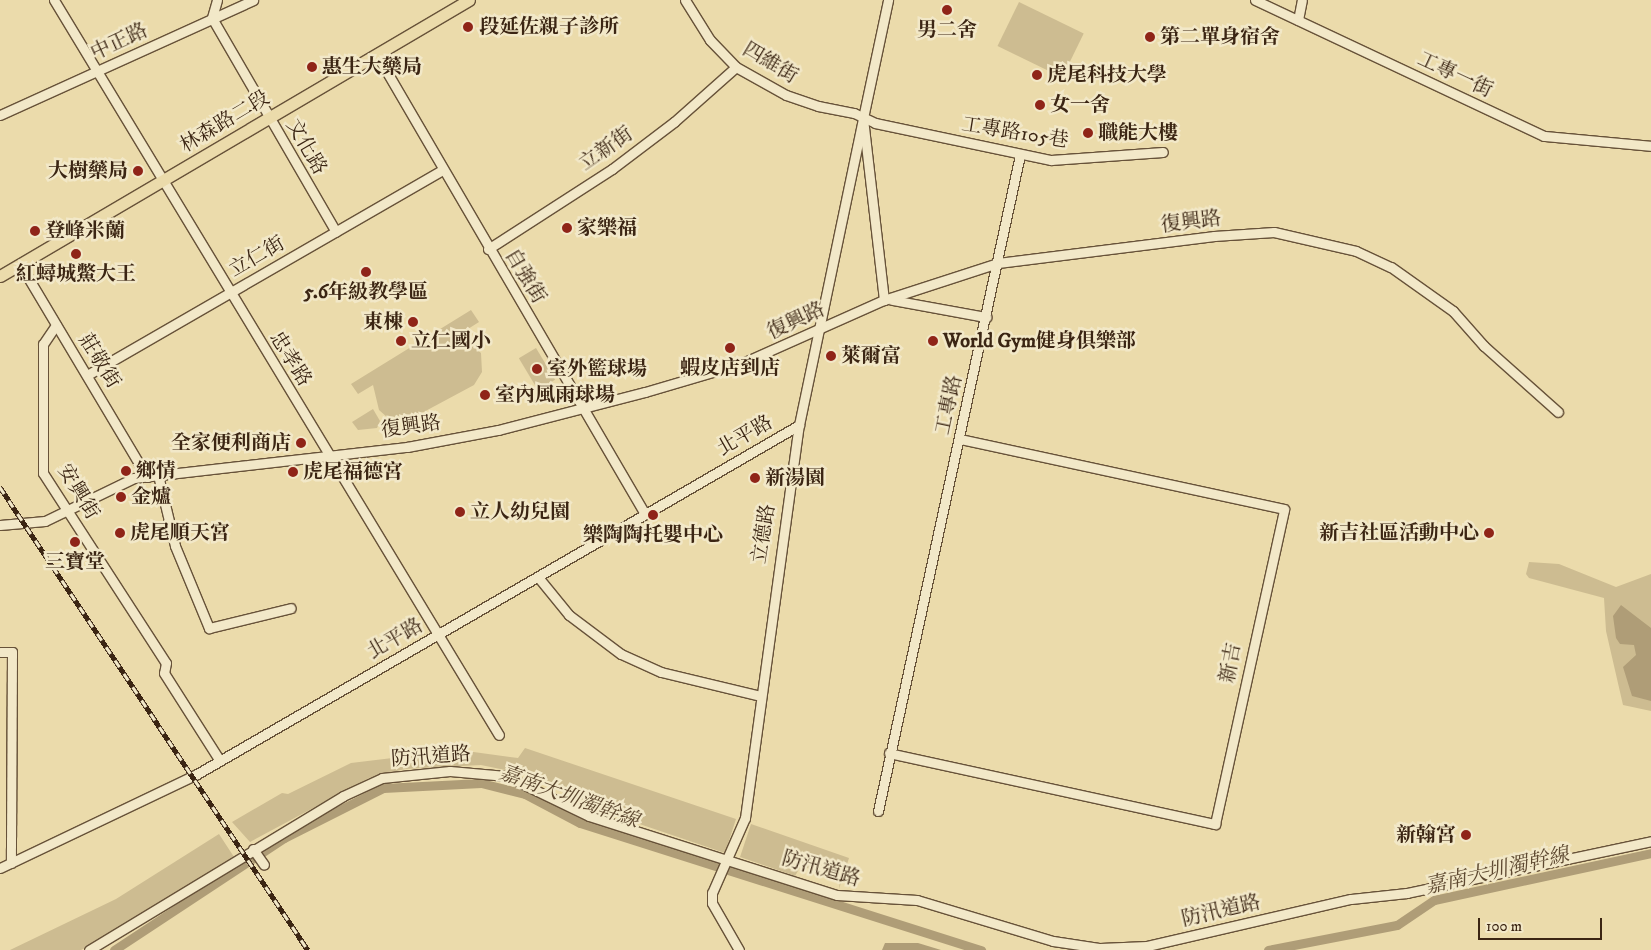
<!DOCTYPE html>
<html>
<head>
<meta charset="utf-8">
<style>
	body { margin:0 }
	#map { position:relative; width:1651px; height:950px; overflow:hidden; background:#ebdbab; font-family:"IM FELL DW Pica","Noto Serif TC",serif }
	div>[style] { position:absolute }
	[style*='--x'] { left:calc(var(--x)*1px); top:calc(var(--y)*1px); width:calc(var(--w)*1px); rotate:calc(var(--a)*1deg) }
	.green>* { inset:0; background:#cdbc91; transform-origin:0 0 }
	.water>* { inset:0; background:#af9d77 }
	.canal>* { height:9px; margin:-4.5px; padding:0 4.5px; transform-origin:4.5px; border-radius:4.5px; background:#af9d77 }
	.roads { filter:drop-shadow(1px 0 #675239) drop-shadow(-1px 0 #675239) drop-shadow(0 1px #675239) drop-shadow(0 -1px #675239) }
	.minor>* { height:9px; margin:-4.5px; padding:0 4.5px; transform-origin:4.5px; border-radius:4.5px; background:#f2e8c8 }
	.major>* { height:11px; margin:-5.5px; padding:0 5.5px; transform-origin:5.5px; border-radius:5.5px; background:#ebdbab }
	.rail>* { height:4.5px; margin-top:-2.25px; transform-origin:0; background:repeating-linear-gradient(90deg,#f2e8c8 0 8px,#3b2513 0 16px); box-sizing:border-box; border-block:1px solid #3b2513 }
	.dots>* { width:14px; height:14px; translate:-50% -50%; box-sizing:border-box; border:2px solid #f2e8c8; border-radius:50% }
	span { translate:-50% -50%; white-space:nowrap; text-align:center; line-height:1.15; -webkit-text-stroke:5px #f2e8c8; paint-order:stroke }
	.poi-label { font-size:20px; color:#3b2513; font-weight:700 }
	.left { translate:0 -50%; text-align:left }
	.right { translate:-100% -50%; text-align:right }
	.street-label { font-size:20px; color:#3b2513 }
	.water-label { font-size:21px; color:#5e4931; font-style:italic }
	.scale { position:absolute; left:1478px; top:918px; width:124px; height:22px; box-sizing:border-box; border:2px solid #3b2513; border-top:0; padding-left:6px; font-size:15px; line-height:18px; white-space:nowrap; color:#3b2513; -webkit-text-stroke:4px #f2e8c8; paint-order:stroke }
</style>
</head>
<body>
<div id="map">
	<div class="green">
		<div style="left:1019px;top:2px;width:72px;height:49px;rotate:26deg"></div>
		<div style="clip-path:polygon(471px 310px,479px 322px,460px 334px,481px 353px,482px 372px,474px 385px,405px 422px,388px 418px,379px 410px,373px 385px,358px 394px,351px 384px)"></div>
		<div style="left:536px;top:348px;width:37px;height:20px;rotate:59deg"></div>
		<div style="clip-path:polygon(373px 409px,380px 421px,377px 428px,358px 430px,352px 422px)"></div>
		<div style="clip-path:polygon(1529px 562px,1559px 564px,1616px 587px,1651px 574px,1651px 711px,1623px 705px,1606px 631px,1604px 598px,1529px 578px,1526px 574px)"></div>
		<div style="clip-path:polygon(525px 748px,736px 819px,725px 853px,613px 815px,520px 773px,481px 765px,405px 769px,369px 778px,250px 842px,232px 822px,282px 793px,288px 794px,351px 763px,459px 750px,518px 758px)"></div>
		<div style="clip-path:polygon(751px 824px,849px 858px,839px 889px,840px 879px,801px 866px,795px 876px,740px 857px)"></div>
		<div style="clip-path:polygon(219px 834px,234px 857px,101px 940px,81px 950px,10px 950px,116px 899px)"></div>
	</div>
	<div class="water">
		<div style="clip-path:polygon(1621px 605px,1651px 628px,1651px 701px,1632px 696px,1623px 667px,1636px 655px,1634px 645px,1620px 644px,1616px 638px,1613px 616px)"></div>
		<div style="clip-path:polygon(885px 943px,918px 943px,941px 950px,882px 950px)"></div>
	</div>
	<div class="canal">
		<div style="--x:114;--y:950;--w:204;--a:-33.4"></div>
		<div style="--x:284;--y:838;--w:111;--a:-26.8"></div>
		<div style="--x:383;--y:788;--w:98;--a:-2.9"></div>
		<div style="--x:481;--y:783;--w:45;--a:14"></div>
		<div style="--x:525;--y:794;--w:62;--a:27.8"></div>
		<div style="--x:580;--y:823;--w:421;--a:17.6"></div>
		<div style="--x:1268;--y:950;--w:131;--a:-11"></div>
		<div style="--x:1397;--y:925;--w:45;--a:-34"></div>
		<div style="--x:1434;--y:900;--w:222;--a:-12.2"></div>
	</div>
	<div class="roads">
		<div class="minor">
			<div style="--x:54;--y:0;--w:859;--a:58.81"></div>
			<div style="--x:217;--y:0;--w:19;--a:106"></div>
			<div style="--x:212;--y:18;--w:247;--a:59.9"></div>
			<div style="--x:685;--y:0;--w:47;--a:58"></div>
			<div style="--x:710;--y:40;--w:37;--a:46"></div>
			<div style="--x:736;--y:67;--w:57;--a:29.2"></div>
			<div style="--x:786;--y:95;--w:34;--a:19"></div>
			<div style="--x:818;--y:106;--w:37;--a:11"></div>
			<div style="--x:854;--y:113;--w:23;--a:25"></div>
			<div style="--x:875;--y:123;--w:180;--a:11.9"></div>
			<div style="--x:1051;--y:160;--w:112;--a:-4.1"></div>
			<div style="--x:1255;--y:0;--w:319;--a:25.2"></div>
			<div style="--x:1544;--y:136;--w:107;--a:5.3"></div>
			<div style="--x:1298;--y:20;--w:20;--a:-79"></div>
			<div style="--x:377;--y:55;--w:532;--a:59.72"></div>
			<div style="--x:0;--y:115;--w:278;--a:-24.4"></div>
			<div style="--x:488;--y:249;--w:148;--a:-32.8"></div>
			<div style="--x:612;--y:169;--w:78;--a:-37.2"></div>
			<div style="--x:674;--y:122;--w:83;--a:-41.6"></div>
			<div style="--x:20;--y:264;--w:248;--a:59.2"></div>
			<div style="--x:884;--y:300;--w:183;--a:-96.6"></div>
			<div style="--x:863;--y:118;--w:121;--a:-78"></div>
			<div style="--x:892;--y:300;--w:96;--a:10.3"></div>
			<div style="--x:56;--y:325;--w:23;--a:124"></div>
			<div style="--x:43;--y:344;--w:129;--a:90"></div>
			<div style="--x:43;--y:473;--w:226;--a:57.1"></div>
			<div style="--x:166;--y:663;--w:10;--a:101"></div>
			<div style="--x:164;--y:673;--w:104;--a:57.5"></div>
			<div style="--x:89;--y:374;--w:409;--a:-30"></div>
			<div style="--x:158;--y:475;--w:73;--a:76.5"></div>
			<div style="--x:175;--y:546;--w:89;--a:67.5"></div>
			<div style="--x:209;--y:628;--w:84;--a:-13.7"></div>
			<div style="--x:0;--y:525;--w:45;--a:-5.1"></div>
			<div style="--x:45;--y:521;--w:99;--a:-25.8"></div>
			<div style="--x:134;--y:478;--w:275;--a:-6.5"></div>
			<div style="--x:407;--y:447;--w:93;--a:-10.6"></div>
			<div style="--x:498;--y:430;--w:152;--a:-14.5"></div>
			<div style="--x:645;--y:392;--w:99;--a:-16.4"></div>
			<div style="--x:740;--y:364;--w:158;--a:-24"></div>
			<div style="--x:884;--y:300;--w:120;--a:-18"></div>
			<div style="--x:998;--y:263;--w:218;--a:-7.1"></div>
			<div style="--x:1214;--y:236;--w:60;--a:-3.8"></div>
			<div style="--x:1274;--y:232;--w:84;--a:13"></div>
			<div style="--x:1356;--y:251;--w:38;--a:25"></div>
			<div style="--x:1391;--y:267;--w:76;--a:35.4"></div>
			<div style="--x:1453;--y:311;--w:47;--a:48.5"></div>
			<div style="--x:1484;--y:346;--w:99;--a:41.7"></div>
			<div style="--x:538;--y:577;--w:49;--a:50.8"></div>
			<div style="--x:569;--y:615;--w:65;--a:36.9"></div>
			<div style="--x:621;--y:654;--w:44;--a:24.2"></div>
			<div style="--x:661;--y:672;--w:102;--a:13.6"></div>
			<div style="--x:0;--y:652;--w:12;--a:0"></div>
			<div style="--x:12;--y:652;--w:211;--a:90.3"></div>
			<div style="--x:889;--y:753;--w:334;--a:12.3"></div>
			<div style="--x:1215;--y:824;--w:322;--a:-77.6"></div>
			<div style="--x:1284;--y:509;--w:331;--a:-167.8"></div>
			<div style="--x:878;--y:811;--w:671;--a:-77.79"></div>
			<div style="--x:253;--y:849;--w:19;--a:55"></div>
			<div style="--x:0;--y:868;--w:218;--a:-25.5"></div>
			<div style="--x:197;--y:774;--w:696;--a:-30.1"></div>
			<div style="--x:89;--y:950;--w:297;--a:-31.2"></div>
			<div style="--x:343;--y:796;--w:43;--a:-24.8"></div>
			<div style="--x:382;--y:778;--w:68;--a:-5.9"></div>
			<div style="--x:450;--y:771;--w:56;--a:5.1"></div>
			<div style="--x:506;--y:776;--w:92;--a:25.7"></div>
			<div style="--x:589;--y:816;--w:260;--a:17.7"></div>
			<div style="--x:837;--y:895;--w:80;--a:3.6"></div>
			<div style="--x:917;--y:900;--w:142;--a:16.8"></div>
			<div style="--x:1053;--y:941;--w:48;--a:8.5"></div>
			<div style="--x:1100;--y:948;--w:47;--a:-2.4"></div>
			<div style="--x:1147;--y:946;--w:209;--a:-13"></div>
			<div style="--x:1351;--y:899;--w:56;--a:-6.1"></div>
			<div style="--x:1407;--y:893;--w:249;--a:-12"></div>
			<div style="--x:739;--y:950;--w:54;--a:-119.9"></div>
			<div style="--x:712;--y:903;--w:10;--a:-90"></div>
			<div style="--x:712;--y:893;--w:82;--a:-66.3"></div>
			<div style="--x:745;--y:818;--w:397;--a:-82.2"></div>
			<div style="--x:799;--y:425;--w:314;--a:-78.2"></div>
		</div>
		<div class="major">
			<div style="--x:0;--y:276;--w:544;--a:-30.48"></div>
		</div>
	</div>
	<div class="rail">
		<div style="--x:0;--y:487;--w:556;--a:56.37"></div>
	</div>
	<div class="dots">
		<div style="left:947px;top:10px;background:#8f2418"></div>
		<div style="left:468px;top:27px;background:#8f2418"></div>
		<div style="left:1150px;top:37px;background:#8f2418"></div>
		<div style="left:312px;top:67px;background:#8f2418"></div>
		<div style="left:1037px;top:75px;background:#8f2418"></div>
		<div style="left:1040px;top:105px;background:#8f2418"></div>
		<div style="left:1088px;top:133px;background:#8f2418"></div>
		<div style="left:138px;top:171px;background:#8f2418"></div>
		<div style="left:567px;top:228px;background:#8f2418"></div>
		<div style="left:35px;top:231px;background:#8f2418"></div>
		<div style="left:76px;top:254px;background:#8f2418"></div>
		<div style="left:366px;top:272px;background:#8f2418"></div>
		<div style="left:413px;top:322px;background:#8f2418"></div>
		<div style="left:401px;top:341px;background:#8f2418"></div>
		<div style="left:933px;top:341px;background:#8f2418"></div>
		<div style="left:730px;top:348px;background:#8f2418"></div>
		<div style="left:831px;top:356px;background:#8f2418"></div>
		<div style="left:537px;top:369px;background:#8f2418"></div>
		<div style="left:485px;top:395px;background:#8f2418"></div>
		<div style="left:301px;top:443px;background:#8f2418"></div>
		<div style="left:126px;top:471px;background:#8f2418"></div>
		<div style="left:293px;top:472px;background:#8f2418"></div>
		<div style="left:755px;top:478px;background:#8f2418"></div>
		<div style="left:121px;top:497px;background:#8f2418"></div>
		<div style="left:460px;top:512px;background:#8f2418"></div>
		<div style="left:653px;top:515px;background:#8f2418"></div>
		<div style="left:120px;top:533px;background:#8f2418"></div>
		<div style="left:1489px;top:533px;background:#8f2418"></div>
		<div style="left:75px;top:542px;background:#8f2418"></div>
		<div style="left:1466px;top:835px;background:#8f2418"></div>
	</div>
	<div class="poi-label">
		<span class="left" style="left:479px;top:27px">段延佐親子診所</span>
		<span style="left:947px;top:30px">男二舍</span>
		<span class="left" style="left:1160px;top:37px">第二單身宿舍</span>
		<span class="left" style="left:322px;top:67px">惠生大藥局</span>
		<span class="left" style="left:1047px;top:75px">虎尾科技大學</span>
		<span class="left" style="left:1050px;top:105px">女一舍</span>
		<span class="left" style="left:1098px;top:133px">職能大樓</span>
		<span class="right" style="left:128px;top:171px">大樹藥局</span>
		<span class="left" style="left:577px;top:228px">家樂福</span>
		<span class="left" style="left:45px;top:231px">登峰米蘭</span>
		<span style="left:76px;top:274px">紅蟳城鱉大王</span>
		<span style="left:366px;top:292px">5.6年級教學區</span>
		<span class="right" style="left:403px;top:322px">東棟</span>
		<span class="left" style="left:411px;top:341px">立仁國小</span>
		<span class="left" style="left:943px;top:341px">World Gym健身俱樂部</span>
		<span class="left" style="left:841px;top:356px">萊爾富</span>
		<span style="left:730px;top:368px">蝦皮店到店</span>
		<span class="left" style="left:547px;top:369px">室外籃球場</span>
		<span class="left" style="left:495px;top:395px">室內風雨球場</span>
		<span class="right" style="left:291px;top:443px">全家便利商店</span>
		<span class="left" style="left:136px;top:471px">鄉情</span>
		<span class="left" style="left:303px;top:472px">虎尾福德宮</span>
		<span class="left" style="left:765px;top:478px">新湯園</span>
		<span class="left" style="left:131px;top:497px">金爐</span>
		<span class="left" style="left:470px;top:512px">立人幼兒園</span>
		<span class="left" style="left:130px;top:533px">虎尾順天宮</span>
		<span class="right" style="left:1479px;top:533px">新吉社區活動中心</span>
		<span style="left:653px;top:535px">樂陶陶托嬰中心</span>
		<span style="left:75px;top:562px">三寶堂</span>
		<span class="right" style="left:1456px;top:835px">新翰宮</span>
	</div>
	<div class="street-label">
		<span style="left:119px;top:42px;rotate:-25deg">中正路</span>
		<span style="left:770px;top:63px;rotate:31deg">四維街</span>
		<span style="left:1455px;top:75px;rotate:25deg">工專一街</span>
		<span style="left:225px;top:122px;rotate:-31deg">林森路二段</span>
		<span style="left:1015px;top:133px;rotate:9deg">工專路105巷</span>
		<span style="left:306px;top:147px;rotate:60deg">文化路</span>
		<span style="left:606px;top:149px;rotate:-35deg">立新街</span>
		<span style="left:1191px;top:222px;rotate:-7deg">復興路</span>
		<span style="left:257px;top:257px;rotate:-30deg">立仁街</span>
		<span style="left:525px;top:276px;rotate:59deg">自強街</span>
		<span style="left:796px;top:321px;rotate:-25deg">復興路</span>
		<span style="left:290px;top:359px;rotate:58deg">忠孝路</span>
		<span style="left:99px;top:361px;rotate:58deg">莊敬街</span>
		<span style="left:949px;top:405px;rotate:-78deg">工專路</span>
		<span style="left:411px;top:427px;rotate:-8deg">復興路</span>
		<span style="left:745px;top:436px;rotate:-30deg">北平路</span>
		<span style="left:78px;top:492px;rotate:59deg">安興街</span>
		<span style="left:764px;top:534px;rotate:-81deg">立德路</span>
		<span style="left:395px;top:639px;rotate:-30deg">北平路</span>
		<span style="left:1231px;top:663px;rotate:-79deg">新吉</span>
		<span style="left:431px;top:757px;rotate:-4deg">防汛道路</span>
		<span style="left:821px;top:869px;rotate:16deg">防汛道路</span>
		<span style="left:1221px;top:911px;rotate:-13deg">防汛道路</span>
	</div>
	<div class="water-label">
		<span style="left:569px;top:797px;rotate:20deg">嘉南大圳濁幹線</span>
		<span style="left:1497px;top:871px;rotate:-13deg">嘉南大圳濁幹線</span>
	</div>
	<div class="scale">100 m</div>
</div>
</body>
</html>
